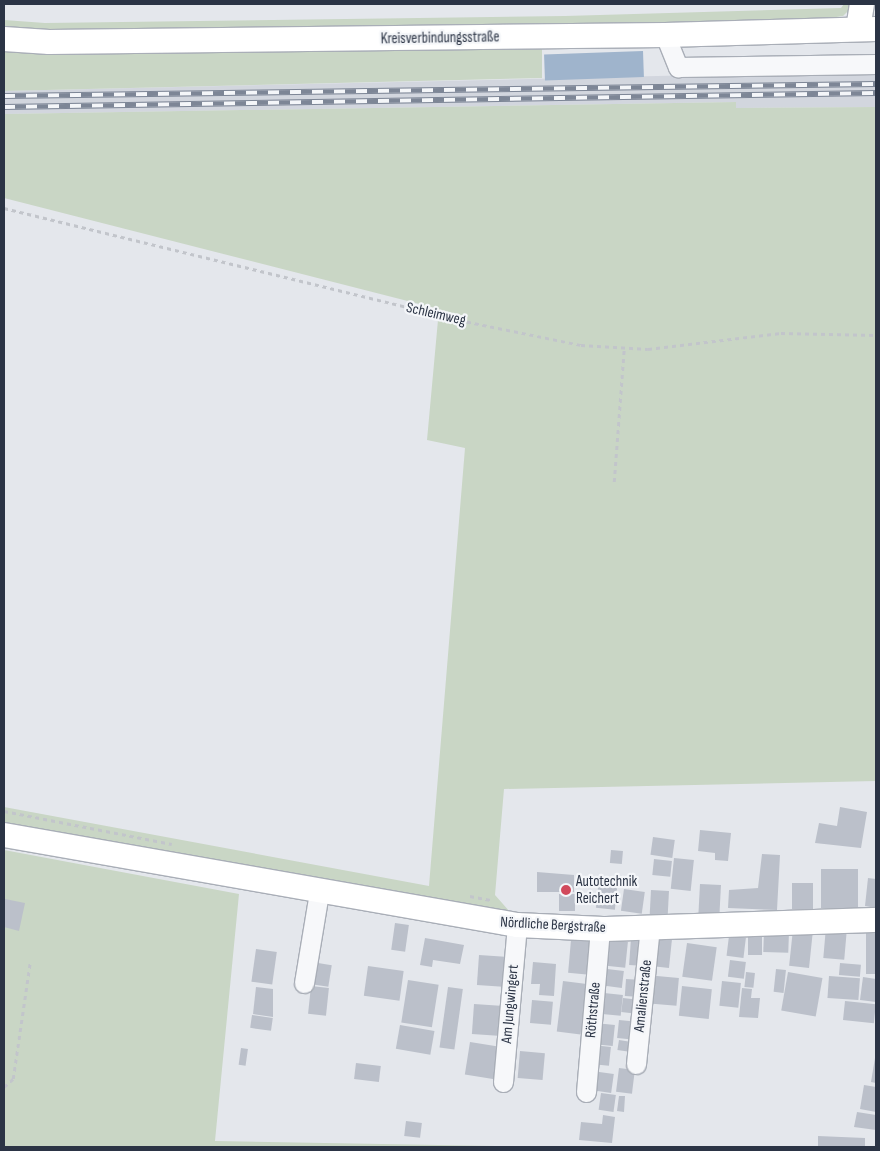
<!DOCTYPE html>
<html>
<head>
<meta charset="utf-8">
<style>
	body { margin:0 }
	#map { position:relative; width:880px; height:1151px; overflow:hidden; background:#e4e7ec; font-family:"Sofia Sans Condensed",sans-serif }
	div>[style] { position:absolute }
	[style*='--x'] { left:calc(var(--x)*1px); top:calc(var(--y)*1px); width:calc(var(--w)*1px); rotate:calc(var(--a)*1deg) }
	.built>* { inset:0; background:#d2d6de }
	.green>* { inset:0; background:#c9d6c5 }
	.water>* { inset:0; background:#9fb4cc; transform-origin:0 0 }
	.building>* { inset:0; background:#bbc0ca; transform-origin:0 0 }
	.path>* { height:2.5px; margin-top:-1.25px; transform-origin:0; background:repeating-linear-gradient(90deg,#c2c5cb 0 4px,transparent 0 8px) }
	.roads { filter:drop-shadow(1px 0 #a9aeb7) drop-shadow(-1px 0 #a9aeb7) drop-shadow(0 1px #a9aeb7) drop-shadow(0 -1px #a9aeb7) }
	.minor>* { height:19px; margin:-9.5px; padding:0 9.5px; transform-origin:9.5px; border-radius:9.5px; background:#f7f8fa }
	.major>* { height:24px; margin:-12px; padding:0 12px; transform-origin:12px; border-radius:12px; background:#fff }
	.rail>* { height:5.5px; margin-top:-2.75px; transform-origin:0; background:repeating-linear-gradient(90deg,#f4f6f9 0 11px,#7d8696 0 22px); box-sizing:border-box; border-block:1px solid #7d8696 }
	.dots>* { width:14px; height:14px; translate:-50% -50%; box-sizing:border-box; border:2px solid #f4f6f9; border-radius:50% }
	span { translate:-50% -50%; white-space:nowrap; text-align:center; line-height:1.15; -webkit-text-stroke:4.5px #f4f6f9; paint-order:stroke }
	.street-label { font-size:15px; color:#2b3445 }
	.poi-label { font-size:15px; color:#2b3445 }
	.left { translate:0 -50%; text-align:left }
	.frame { position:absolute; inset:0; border:5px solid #2b3445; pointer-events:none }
</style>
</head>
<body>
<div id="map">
	<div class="built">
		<div style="clip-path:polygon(876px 71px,876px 107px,736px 108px,735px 102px,4px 114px,4px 91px)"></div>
	</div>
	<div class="green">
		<div style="clip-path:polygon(844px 4px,855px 4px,843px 16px,830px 18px,567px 26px,46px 32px,4px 29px,4px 20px,45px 23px,565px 16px,841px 8px)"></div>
		<div style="clip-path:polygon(542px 46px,542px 78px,4px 91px,4px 49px)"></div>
		<div style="clip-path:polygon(736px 102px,736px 108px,876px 107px,876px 781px,504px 789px,495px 895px,511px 913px,4px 824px,4px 807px,429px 886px,465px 448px,427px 440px,439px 309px,4px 198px,4px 114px)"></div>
		<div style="clip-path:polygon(4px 850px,239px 894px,215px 1141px,549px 1147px,4px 1147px)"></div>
	</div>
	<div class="water">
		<div style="left:643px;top:51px;width:26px;height:99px;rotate:88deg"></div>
	</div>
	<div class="building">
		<div style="clip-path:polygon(840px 807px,867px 812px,861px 848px,815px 843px,819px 823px,837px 826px)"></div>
		<div style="clip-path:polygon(700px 830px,731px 833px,728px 861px,715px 860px,715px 853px,698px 851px)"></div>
		<div style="left:653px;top:837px;width:22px;height:18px;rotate:8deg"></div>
		<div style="left:611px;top:850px;width:12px;height:13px;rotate:5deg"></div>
		<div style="clip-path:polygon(762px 854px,780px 855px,777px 910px,728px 908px,729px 890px,758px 888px)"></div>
		<div style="left:674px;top:858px;width:20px;height:31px;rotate:6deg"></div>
		<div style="left:654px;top:859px;width:18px;height:16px;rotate:6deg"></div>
		<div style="left:821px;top:869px;width:37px;height:39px"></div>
		<div style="clip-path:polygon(537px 872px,574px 875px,574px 892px,537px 892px)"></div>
		<div style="clip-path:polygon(868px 878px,876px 879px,876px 908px,865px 906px)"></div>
		<div style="left:599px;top:879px;width:19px;height:29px;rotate:6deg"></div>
		<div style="left:792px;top:883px;width:21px;height:26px"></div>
		<div style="left:700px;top:884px;width:21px;height:29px;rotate:3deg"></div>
		<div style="left:624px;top:889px;width:21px;height:22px;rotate:8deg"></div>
		<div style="left:651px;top:890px;width:18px;height:24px;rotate:3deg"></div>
		<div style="left:559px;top:894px;width:16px;height:17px"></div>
		<div style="clip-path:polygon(5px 899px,25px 903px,19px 931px,4px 927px)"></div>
		<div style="left:395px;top:923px;width:14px;height:27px;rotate:8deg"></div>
		<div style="left:826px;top:927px;width:21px;height:31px;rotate:5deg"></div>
		<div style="left:866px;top:928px;width:10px;height:46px"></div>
		<div style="left:793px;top:929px;width:20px;height:37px;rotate:6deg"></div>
		<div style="left:764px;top:931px;width:25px;height:21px;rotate:2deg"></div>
		<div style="left:748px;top:933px;width:14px;height:22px"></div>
		<div style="left:729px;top:936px;width:17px;height:20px;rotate:7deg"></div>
		<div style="clip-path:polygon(425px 938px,464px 945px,460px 964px,433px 960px,432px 967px,420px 965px)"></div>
		<div style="left:631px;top:938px;width:16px;height:27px;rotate:4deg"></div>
		<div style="left:652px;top:938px;width:20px;height:28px;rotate:6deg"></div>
		<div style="left:571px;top:940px;width:21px;height:33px;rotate:5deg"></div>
		<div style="left:609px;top:940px;width:19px;height:26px;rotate:6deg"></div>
		<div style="left:687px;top:943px;width:30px;height:34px;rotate:8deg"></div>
		<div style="left:256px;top:949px;width:21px;height:33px;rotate:8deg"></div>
		<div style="left:479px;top:955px;width:26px;height:30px;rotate:4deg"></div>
		<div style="left:730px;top:960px;width:16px;height:17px;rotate:7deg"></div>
		<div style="left:312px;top:962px;width:20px;height:22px;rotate:9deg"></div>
		<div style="clip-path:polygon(533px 962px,556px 964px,554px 996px,539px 995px,540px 984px,531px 984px)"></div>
		<div style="left:840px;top:963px;width:21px;height:12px;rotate:5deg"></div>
		<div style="left:368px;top:966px;width:36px;height:30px;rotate:8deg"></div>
		<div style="left:607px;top:969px;width:17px;height:17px;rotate:7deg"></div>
		<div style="left:776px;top:969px;width:10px;height:23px;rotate:6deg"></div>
		<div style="left:746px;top:972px;width:9px;height:15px;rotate:6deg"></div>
		<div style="left:788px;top:972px;width:35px;height:39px;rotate:10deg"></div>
		<div style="left:646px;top:975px;width:33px;height:28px;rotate:5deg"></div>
		<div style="left:829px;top:976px;width:31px;height:22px;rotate:4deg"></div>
		<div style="clip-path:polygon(863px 977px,876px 979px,876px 1002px,860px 1000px)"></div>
		<div style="left:626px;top:979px;width:16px;height:17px;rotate:4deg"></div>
		<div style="left:408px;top:980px;width:31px;height:43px;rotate:9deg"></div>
		<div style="left:563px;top:981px;width:24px;height:51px;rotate:7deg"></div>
		<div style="left:722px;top:981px;width:19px;height:25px;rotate:6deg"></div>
		<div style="left:311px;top:986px;width:18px;height:28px;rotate:6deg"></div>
		<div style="left:682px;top:986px;width:30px;height:30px;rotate:6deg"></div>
		<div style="clip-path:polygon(256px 987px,273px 989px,273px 1017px,253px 1014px)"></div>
		<div style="left:448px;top:987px;width:15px;height:61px;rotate:8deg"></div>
		<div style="clip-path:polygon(742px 988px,752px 989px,751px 998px,760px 998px,758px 1018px,739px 1017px)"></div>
		<div style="left:604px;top:993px;width:19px;height:21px;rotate:6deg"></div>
		<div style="left:623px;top:998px;width:17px;height:14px;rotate:7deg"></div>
		<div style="left:532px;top:1000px;width:21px;height:23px;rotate:5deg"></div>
		<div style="left:845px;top:1001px;width:31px;height:19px;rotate:6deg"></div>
		<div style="left:474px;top:1004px;width:26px;height:30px;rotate:4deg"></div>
		<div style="left:252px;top:1015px;width:21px;height:13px;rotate:8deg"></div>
		<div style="left:619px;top:1020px;width:20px;height:18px;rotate:6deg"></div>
		<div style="left:595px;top:1023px;width:20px;height:21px;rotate:6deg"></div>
		<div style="left:400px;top:1025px;width:35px;height:24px;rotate:10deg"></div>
		<div style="left:619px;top:1040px;width:19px;height:10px;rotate:9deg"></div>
		<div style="left:470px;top:1042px;width:30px;height:33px;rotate:9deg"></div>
		<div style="left:593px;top:1045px;width:18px;height:19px;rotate:6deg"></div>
		<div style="left:241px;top:1048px;width:7px;height:17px;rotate:8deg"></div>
		<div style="left:520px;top:1051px;width:25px;height:27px;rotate:5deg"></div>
		<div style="clip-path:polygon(875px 1058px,876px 1058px,876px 1083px,871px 1082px)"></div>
		<div style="left:356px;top:1063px;width:25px;height:16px;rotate:7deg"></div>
		<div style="left:619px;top:1068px;width:16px;height:24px;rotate:7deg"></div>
		<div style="left:592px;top:1071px;width:22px;height:19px;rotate:8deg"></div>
		<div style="clip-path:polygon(864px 1085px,876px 1087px,876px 1112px,860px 1109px)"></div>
		<div style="left:601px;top:1093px;width:15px;height:17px;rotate:8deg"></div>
		<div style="clip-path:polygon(619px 1096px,625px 1096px,624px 1112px,617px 1111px)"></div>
		<div style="clip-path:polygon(857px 1112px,876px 1115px,876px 1130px,854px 1127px)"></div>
		<div style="clip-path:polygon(603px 1115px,615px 1117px,612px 1143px,579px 1140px,581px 1122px,602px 1124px)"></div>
		<div style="left:406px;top:1121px;width:16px;height:15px;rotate:7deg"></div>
		<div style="clip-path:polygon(818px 1136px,865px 1138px,865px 1147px,818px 1147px)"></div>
	</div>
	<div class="path">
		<div style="--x:4;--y:208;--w:469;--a:13.8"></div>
		<div style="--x:459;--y:320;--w:125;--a:11.6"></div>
		<div style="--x:581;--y:345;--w:67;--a:3.4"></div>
		<div style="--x:648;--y:349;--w:134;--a:-6.9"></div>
		<div style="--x:781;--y:333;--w:95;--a:1.2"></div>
		<div style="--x:614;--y:482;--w:132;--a:-85.7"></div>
		<div style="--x:4;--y:811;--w:171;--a:11.1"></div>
		<div style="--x:470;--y:896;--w:21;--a:11"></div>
		<div style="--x:4;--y:1087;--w:12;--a:-42"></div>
		<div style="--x:13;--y:1079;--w:117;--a:-81.7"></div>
	</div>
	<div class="roads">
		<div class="minor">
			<div style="--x:665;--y:35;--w:35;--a:68"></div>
			<div style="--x:678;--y:67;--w:198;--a:-0.9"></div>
			<div style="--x:304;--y:983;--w:92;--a:-80.6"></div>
			<div style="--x:636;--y:1064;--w:138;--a:-84.2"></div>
			<div style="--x:503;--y:1082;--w:158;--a:-84.9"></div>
			<div style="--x:586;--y:1092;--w:164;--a:-85.1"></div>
		</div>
		<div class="major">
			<div style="--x:858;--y:29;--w:25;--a:-81"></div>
			<div style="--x:4;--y:39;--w:45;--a:3.8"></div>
			<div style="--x:49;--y:42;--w:616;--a:-0.65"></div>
			<div style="--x:665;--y:35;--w:211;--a:-1.6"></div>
			<div style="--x:4;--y:835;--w:521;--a:9.95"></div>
			<div style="--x:517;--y:925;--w:86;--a:2.7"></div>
			<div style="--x:603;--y:929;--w:273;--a:-1.9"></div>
		</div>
	</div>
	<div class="rail">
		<div style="--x:4;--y:96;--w:872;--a:-0.79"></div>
		<div style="--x:4;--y:107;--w:872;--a:-0.92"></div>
	</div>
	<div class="dots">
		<div style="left:566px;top:890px;background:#d1495b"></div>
	</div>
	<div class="street-label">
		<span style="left:440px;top:38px;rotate:-1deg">Kreisverbindungsstraße</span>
		<span style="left:436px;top:314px;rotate:13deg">Schleimweg</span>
		<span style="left:553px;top:925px;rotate:3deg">Nördliche Bergstraße</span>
		<span style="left:643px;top:996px;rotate:-84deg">Amalienstraße</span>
		<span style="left:510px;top:1004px;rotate:-85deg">Am Jungwingert</span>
		<span style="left:593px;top:1010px;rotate:-85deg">Röthstraße</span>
	</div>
	<div class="poi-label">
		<span class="left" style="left:576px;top:890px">Autotechnik<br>Reichert</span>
	</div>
	<div class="frame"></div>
</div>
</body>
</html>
